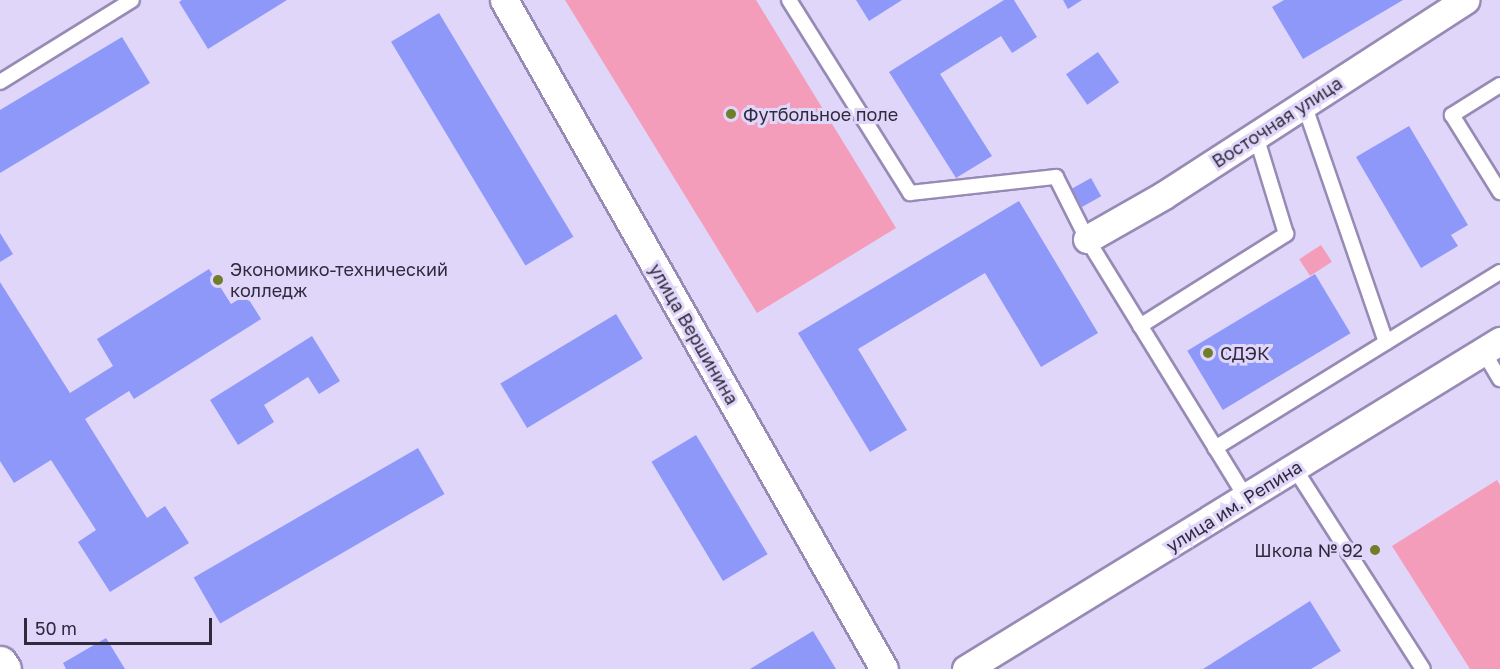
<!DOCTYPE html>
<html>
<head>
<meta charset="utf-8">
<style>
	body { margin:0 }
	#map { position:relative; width:1500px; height:669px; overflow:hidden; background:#e0d6fa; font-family:"Golos Text",sans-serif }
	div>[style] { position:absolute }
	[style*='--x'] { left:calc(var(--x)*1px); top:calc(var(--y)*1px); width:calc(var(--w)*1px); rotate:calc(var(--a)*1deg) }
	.green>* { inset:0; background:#f49dbb; transform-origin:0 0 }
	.building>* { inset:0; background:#8e98f9; transform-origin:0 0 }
	.roads { filter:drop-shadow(2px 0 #978bb5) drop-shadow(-2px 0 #978bb5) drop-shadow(0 2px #978bb5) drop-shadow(0 -2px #978bb5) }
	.service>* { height:14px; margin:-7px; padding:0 7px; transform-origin:7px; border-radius:7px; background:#fff }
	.minor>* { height:27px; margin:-13.5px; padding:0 13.5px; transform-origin:13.5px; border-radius:13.5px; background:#fff }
	.secondary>* { height:33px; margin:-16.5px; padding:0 16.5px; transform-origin:16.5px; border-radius:16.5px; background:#fff }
	.dots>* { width:16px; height:16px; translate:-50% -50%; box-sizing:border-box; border:3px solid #e0d6fa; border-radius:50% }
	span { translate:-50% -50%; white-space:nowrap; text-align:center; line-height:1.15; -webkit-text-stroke:6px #e0d6fa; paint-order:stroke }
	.poi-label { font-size:18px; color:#302b3c }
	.left { translate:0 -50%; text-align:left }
	.right { translate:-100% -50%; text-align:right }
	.street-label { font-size:18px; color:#302b3c }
	.scale { position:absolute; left:24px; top:618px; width:188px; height:27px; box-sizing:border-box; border:3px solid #302b3c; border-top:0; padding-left:8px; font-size:18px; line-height:21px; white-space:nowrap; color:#302b3c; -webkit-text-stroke:4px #e0d6fa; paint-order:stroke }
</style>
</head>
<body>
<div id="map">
	<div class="green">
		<div style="clip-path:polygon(565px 0,756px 0,896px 228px,757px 313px)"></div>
		<div style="left:1321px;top:245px;width:20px;height:26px;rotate:57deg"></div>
		<div style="clip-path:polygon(1497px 480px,1500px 485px,1500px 669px,1470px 669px,1392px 546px)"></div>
	</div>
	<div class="building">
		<div style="clip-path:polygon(182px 0,287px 0,208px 49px,179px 2px)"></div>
		<div style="clip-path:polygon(856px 0,902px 0,869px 21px)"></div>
		<div style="clip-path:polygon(1004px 0,1014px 0,1037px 37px,1012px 53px,1001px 36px,940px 74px,992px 156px,956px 178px,889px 72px)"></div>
		<div style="clip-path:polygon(1063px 0,1082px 0,1068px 9px)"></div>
		<div style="clip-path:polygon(1284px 0,1403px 0,1303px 59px,1272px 7px)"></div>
		<div style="left:439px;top:13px;width:261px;height:56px;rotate:59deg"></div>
		<div style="clip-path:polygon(122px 37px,150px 83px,0 173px,0 110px)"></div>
		<div style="left:1098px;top:52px;width:37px;height:39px;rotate:55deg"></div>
		<div style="clip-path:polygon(1409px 126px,1468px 225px,1451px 235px,1458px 246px,1421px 268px,1356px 157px)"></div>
		<div style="left:1091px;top:178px;width:21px;height:22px;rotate:61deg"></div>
		<div style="clip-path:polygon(1019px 201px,1098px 333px,1041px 367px,985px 273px,858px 349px,907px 430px,870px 452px,798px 333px)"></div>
		<div style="clip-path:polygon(0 233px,13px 254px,0 262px)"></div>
		<div style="clip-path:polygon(209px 269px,231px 304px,246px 295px,261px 319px,134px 399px,129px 391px,85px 419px,147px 518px,165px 506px,189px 543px,110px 592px,78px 542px,96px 530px,51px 460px,14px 483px,0 461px,0 282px,70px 393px,113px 366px,97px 339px)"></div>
		<div style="left:1315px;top:274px;width:69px;height:149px;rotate:59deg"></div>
		<div style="left:616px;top:314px;width:52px;height:135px;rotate:59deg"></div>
		<div style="clip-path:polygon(312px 336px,340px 381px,319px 394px,308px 377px,264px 405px,274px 422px,238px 445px,210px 400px)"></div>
		<div style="left:696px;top:435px;width:139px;height:52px;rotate:59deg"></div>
		<div style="left:418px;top:448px;width:53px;height:259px;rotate:60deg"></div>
		<div style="clip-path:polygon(1310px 601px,1341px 651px,1311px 669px,1203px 669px)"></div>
		<div style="clip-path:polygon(813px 631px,836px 669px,750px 669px)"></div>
		<div style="clip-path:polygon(106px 638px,125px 669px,66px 669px,63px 663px)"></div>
	</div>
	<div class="roads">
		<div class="service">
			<div style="--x:789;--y:0;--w:228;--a:57.9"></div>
			<div style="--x:910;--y:193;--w:147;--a:-6.3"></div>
			<div style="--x:1056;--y:177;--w:69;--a:63.4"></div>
			<div style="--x:1087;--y:239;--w:305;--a:58.4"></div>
			<div style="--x:0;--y:82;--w:155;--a:-31.8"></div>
			<div style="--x:1500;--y:85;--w:57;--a:148"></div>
			<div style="--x:1452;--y:115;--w:91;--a:58.1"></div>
			<div style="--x:1304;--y:104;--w:252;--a:71"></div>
			<div style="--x:1140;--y:326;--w:173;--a:-32.2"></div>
			<div style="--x:1286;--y:234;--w:102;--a:-107"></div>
			<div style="--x:1483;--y:351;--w:33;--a:59"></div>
			<div style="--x:1215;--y:448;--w:335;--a:-31.7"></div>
			<div style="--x:1295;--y:469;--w:237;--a:57.4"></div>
		</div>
		<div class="minor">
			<div style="--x:504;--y:0;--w:769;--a:60.4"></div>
			<div style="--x:1087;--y:239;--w:89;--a:-29.7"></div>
			<div style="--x:1164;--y:195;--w:359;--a:-32.9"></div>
			<div style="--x:966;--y:669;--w:627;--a:-31.56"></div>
		</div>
		<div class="secondary">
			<div style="--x:0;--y:663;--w:7;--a:56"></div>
		</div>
	</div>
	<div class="dots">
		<div style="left:731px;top:114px;background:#707d2a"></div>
		<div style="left:218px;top:280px;background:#707d2a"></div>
		<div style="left:1208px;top:353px;background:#707d2a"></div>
		<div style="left:1375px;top:550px;background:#707d2a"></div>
	</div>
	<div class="poi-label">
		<span class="left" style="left:743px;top:114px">Футбольное поле</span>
		<span class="left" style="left:230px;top:280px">Экономико-технический<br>колледж</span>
		<span class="left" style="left:1220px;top:353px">СДЭК</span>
		<span class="right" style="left:1363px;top:550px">Школа № 92</span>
	</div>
	<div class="street-label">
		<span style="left:1277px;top:122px;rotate:-33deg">Восточная улица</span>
		<span style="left:694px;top:334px;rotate:60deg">улица Вершинина</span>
		<span style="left:1234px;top:506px;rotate:-32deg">улица им. Репина</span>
	</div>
	<div class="scale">50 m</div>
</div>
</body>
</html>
